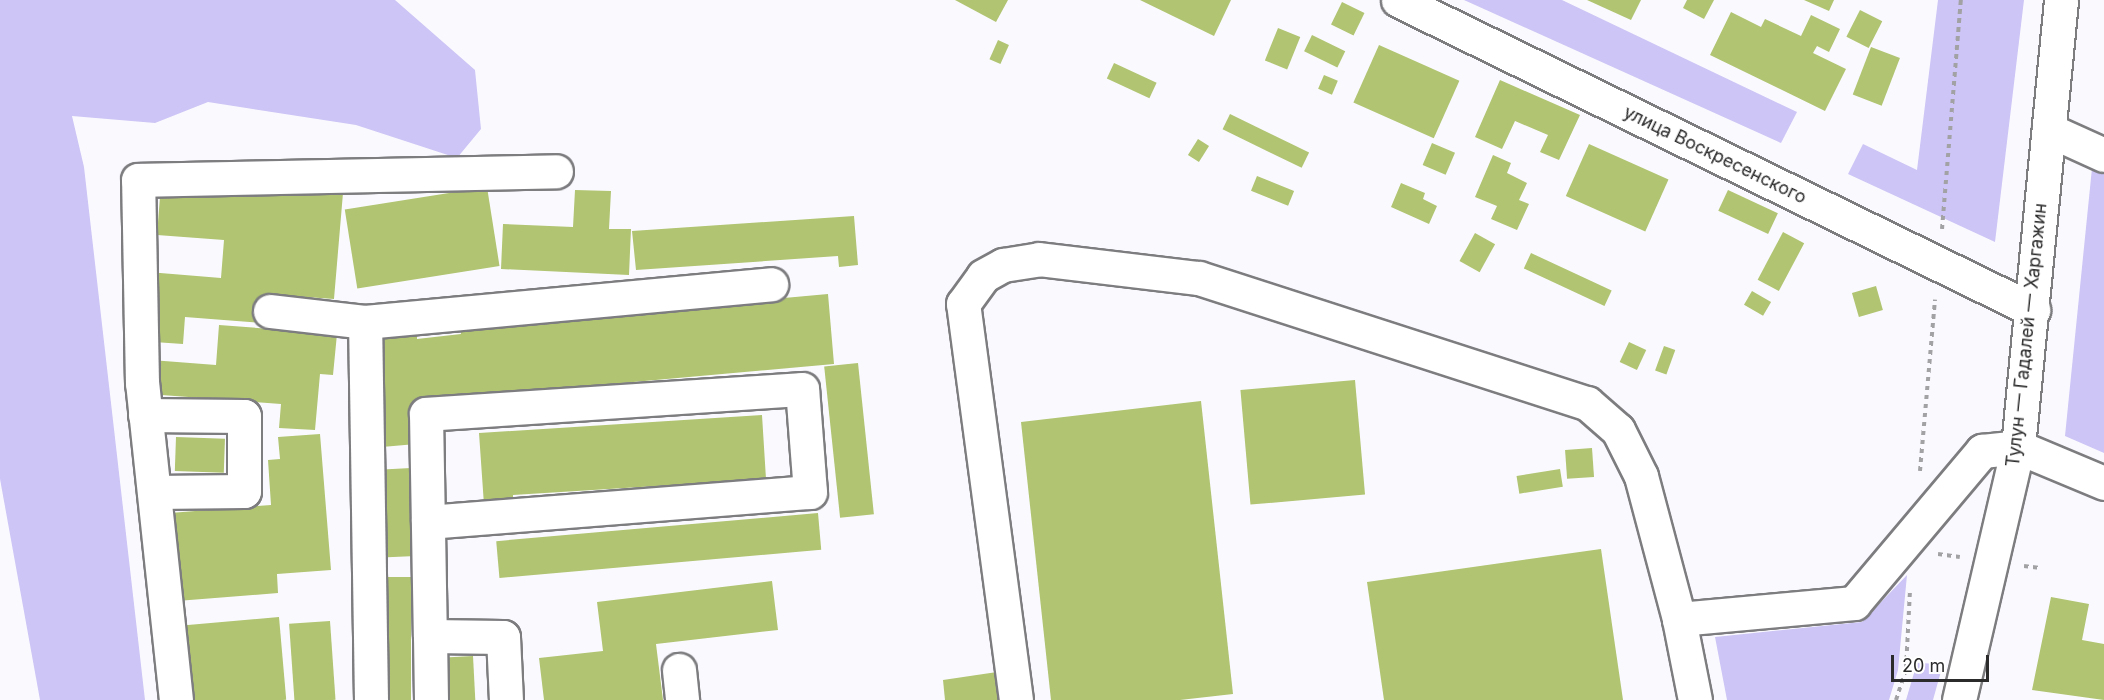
<!DOCTYPE html>
<html>
<head>
<meta charset="utf-8">
<style>
	body { margin:0 }
	#map { position:relative; width:2104px; height:700px; overflow:hidden; background:#fafafe; font-family:Inter,sans-serif }
	div>[style] { position:absolute }
	[style*='--x'] { left:calc(var(--x)*1px); top:calc(var(--y)*1px); width:calc(var(--w)*1px); rotate:calc(var(--a)*1deg) }
	.green>* { inset:0; background:#ccc5f5 }
	.building>* { inset:0; background:#b0c471; transform-origin:0 0 }
	.path>* { height:4px; margin-top:-2px; transform-origin:0; background:repeating-linear-gradient(90deg,#a2a2a5 0 4.5px,transparent 0 9px) }
	.roads { filter:drop-shadow(2px 0 #7d7d80) drop-shadow(-2px 0 #7d7d80) drop-shadow(0 2px #7d7d80) drop-shadow(0 -2px #7d7d80) }
	.minor>* { height:33px; margin:-16.5px; padding:0 16.5px; transform-origin:16.5px; border-radius:16.5px; background:#fff }
	span { translate:-50% -50%; white-space:nowrap; text-align:center; line-height:1.15; -webkit-text-stroke:6px #fff; paint-order:stroke }
	.street-label { font-size:18px; color:#2b2b2c }
	.scale { position:absolute; left:1891px; top:655px; width:98px; height:27px; box-sizing:border-box; border:3px solid #2b2b2c; border-top:0; padding-left:8px; font-size:18px; line-height:21px; white-space:nowrap; color:#2b2b2c; -webkit-text-stroke:4px #fff; paint-order:stroke }
</style>
</head>
<body>
<div id="map">
	<div class="green">
		<div style="clip-path:polygon(0 0,395px 0,475px 70px,481px 129px,457px 158px,356px 125px,208px 102px,155px 123px,72px 116px,84px 167px,145px 700px,40px 700px,0 479px)"></div>
		<div style="clip-path:polygon(1464px 0,1562px 0,1797px 112px,1781px 143px)"></div>
		<div style="clip-path:polygon(1938px 0,2024px 0,1995px 242px,1848px 174px,1863px 144px,1917px 170px)"></div>
		<div style="clip-path:polygon(2092px 168px,2104px 173px,2104px 453px,2065px 436px)"></div>
		<div style="clip-path:polygon(1907px 575px,1898px 670px,1889px 700px,1727px 700px,1715px 637px,1862px 622px)"></div>
		<div style="clip-path:polygon(1917px 663px,1943px 664px,1933px 700px,1906px 700px)"></div>
	</div>
	<div class="building">
		<div style="clip-path:polygon(955px 0,1008px 0,996px 22px)"></div>
		<div style="clip-path:polygon(1140px 0,1231px 0,1214px 36px)"></div>
		<div style="clip-path:polygon(1587px 0,1641px 0,1631px 20px)"></div>
		<div style="clip-path:polygon(1687px 0,1714px 0,1704px 19px,1683px 8px)"></div>
		<div style="clip-path:polygon(1804px 0,1834px 0,1829px 11px)"></div>
		<div style="left:1342px;top:2px;width:25px;height:25px;rotate:26deg"></div>
		<div style="left:1860px;top:10px;width:25px;height:30px;rotate:27deg"></div>
		<div style="clip-path:polygon(1731px 12px,1761px 27px,1765px 19px,1801px 36px,1811px 15px,1840px 29px,1829px 52px,1817px 46px,1813px 53px,1846px 69px,1825px 111px,1710px 55px)"></div>
		<div style="left:1278px;top:28px;width:24px;height:35px;rotate:22deg"></div>
		<div style="left:1312px;top:35px;width:37px;height:18px;rotate:26deg"></div>
		<div style="left:998px;top:40px;width:12px;height:21px;rotate:24deg"></div>
		<div style="left:1379px;top:45px;width:88px;height:63px;rotate:24deg"></div>
		<div style="left:1871px;top:47px;width:31px;height:51px;rotate:21deg"></div>
		<div style="left:1114px;top:63px;width:47px;height:17px;rotate:25deg"></div>
		<div style="left:1324px;top:75px;width:15px;height:15px;rotate:23deg"></div>
		<div style="clip-path:polygon(1500px 80px,1580px 115px,1559px 160px,1540px 152px,1548px 135px,1515px 121px,1502px 149px,1475px 137px)"></div>
		<div style="left:1230px;top:114px;width:88px;height:17px;rotate:26deg"></div>
		<div style="left:1198px;top:139px;width:13px;height:19px;rotate:32deg"></div>
		<div style="left:1432px;top:143px;width:25px;height:24px;rotate:23deg"></div>
		<div style="left:1589px;top:144px;width:87px;height:57px;rotate:24deg"></div>
		<div style="clip-path:polygon(1493px 155px,1511px 163px,1507px 173px,1527px 183px,1519px 200px,1529px 204px,1517px 230px,1491px 219px,1497px 206px,1475px 197px)"></div>
		<div style="left:1257px;top:176px;width:40px;height:16px;rotate:22deg"></div>
		<div style="clip-path:polygon(1401px 183px,1425px 193px,1423px 199px,1437px 206px,1429px 224px,1391px 207px)"></div>
		<div style="clip-path:polygon(161px 184px,343px 193px,334px 299px,265px 294px,263px 323px,185px 317px,183px 344px,154px 342px,148px 272px,221px 278px,224px 240px,157px 235px)"></div>
		<div style="left:487px;top:187px;width:80px;height:144px;rotate:81deg"></div>
		<div style="clip-path:polygon(575px 190px,611px 191px,609px 229px,631px 229px,629px 275px,501px 269px,503px 224px,573px 227px)"></div>
		<div style="left:1728px;top:190px;width:55px;height:23px;rotate:25deg"></div>
		<div style="clip-path:polygon(854px 216px,858px 265px,839px 267px,838px 256px,636px 270px,632px 231px)"></div>
		<div style="left:1783px;top:232px;width:24px;height:54px;rotate:28deg"></div>
		<div style="left:1475px;top:233px;width:23px;height:32px;rotate:29deg"></div>
		<div style="left:1531px;top:253px;width:89px;height:17px;rotate:25deg"></div>
		<div style="left:1876px;top:286px;width:25px;height:25px;rotate:74deg"></div>
		<div style="left:1752px;top:291px;width:22px;height:16px;rotate:30deg"></div>
		<div style="clip-path:polygon(828px 294px,834px 364px,412px 402px,416px 444px,382px 447px,372px 337px,417px 333px,417px 339px,461px 334px,460px 328px)"></div>
		<div style="clip-path:polygon(219px 325px,337px 334px,333px 375px,320px 374px,315px 430px,279px 428px,281px 404px,148px 394px,151px 360px,216px 365px)"></div>
		<div style="left:1629px;top:342px;width:19px;height:22px;rotate:25deg"></div>
		<div style="left:1664px;top:346px;width:12px;height:26px;rotate:20deg"></div>
		<div style="left:858px;top:363px;width:152px;height:34px;rotate:84deg"></div>
		<div style="left:1355px;top:380px;width:115px;height:115px;rotate:85deg"></div>
		<div style="clip-path:polygon(1201px 401px,1233px 694px,1180px 700px,1051px 700px,1021px 422px)"></div>
		<div style="clip-path:polygon(762px 415px,766px 479px,513px 495px,513px 503px,484px 505px,479px 433px)"></div>
		<div style="clip-path:polygon(320px 434px,331px 570px,277px 574px,278px 593px,177px 601px,170px 513px,271px 505px,268px 460px,280px 459px,278px 437px)"></div>
		<div style="left:176px;top:437px;width:49px;height:34px;rotate:2deg"></div>
		<div style="left:1592px;top:448px;width:29px;height:27px;rotate:86deg"></div>
		<div style="left:411px;top:468px;width:88px;height:28px;rotate:87deg"></div>
		<div style="left:1560px;top:469px;width:18px;height:44px;rotate:81deg"></div>
		<div style="left:818px;top:513px;width:37px;height:323px;rotate:85deg"></div>
		<div style="clip-path:polygon(1601px 549px,1623px 700px,1384px 700px,1367px 582px)"></div>
		<div style="left:384px;top:577px;width:27px;height:123px"></div>
		<div style="clip-path:polygon(772px 581px,778px 630px,656px 644px,663px 700px,544px 700px,539px 658px,603px 651px,597px 602px)"></div>
		<div style="clip-path:polygon(2051px 597px,2089px 604px,2082px 640px,2104px 644px,2104px 700px,2032px 690px)"></div>
		<div style="left:279px;top:617px;width:83px;height:100px;rotate:85deg"></div>
		<div style="left:330px;top:621px;width:79px;height:41px;rotate:86deg"></div>
		<div style="left:473px;top:656px;width:44px;height:33px;rotate:87deg"></div>
		<div style="clip-path:polygon(997px 672px,1001px 700px,945px 700px,943px 680px)"></div>
	</div>
	<div class="path">
		<div style="--x:1942;--y:229;--w:230;--a:-85.3"></div>
		<div style="--x:1920;--y:471;--w:172;--a:-85"></div>
		<div style="--x:1938;--y:554;--w:22;--a:8"></div>
		<div style="--x:2024;--y:566;--w:17;--a:7"></div>
		<div style="--x:1896;--y:700;--w:33;--a:-72"></div>
		<div style="--x:1906;--y:669;--w:79;--a:-87.1"></div>
	</div>
	<div class="roads">
		<div class="minor">
			<div style="--x:1398;--y:0;--w:707;--a:26.02"></div>
			<div style="--x:2049;--y:130;--w:60;--a:24.4"></div>
			<div style="--x:270;--y:311;--w:96;--a:6.6"></div>
			<div style="--x:145;--y:415;--w:99;--a:0.6"></div>
			<div style="--x:244;--y:416;--w:75;--a:90"></div>
			<div style="--x:244;--y:491;--w:90;--a:179.4"></div>
			<div style="--x:428;--y:522;--w:383;--a:-4.5"></div>
			<div style="--x:810;--y:492;--w:103;--a:-94.4"></div>
			<div style="--x:802;--y:389;--w:377;--a:176.2"></div>
			<div style="--x:426;--y:414;--w:222;--a:89"></div>
			<div style="--x:679;--y:670;--w:30;--a:84"></div>
			<div style="--x:176;--y:700;--w:319;--a:-96.1"></div>
			<div style="--x:142;--y:383;--w:203;--a:-91.1"></div>
			<div style="--x:138;--y:180;--w:418;--a:-1.2"></div>
			<div style="--x:371;--y:700;--w:378;--a:-90.9"></div>
			<div style="--x:365;--y:322;--w:408;--a:-5.3"></div>
			<div style="--x:431;--y:700;--w:64;--a:-90.9"></div>
			<div style="--x:430;--y:636;--w:73;--a:0.8"></div>
			<div style="--x:503;--y:637;--w:63;--a:87.3"></div>
			<div style="--x:1016;--y:700;--w:400;--a:-97.6"></div>
			<div style="--x:963;--y:304;--w:34;--a:-54"></div>
			<div style="--x:983;--y:276;--w:23;--a:-29"></div>
			<div style="--x:1003;--y:265;--w:36;--a:-9"></div>
			<div style="--x:1039;--y:259;--w:161;--a:6.8"></div>
			<div style="--x:1199;--y:278;--w:408;--a:17.9"></div>
			<div style="--x:1587;--y:403;--w:41;--a:41.1"></div>
			<div style="--x:1618;--y:430;--w:51;--a:63.4"></div>
			<div style="--x:1641;--y:476;--w:148;--a:75.1"></div>
			<div style="--x:1695;--y:700;--w:83;--a:-101.2"></div>
			<div style="--x:1679;--y:619;--w:176;--a:-5.2"></div>
			<div style="--x:1854;--y:603;--w:199;--a:-49.9"></div>
			<div style="--x:1982;--y:451;--w:36;--a:-6"></div>
			<div style="--x:2018;--y:447;--w:93;--a:22.7"></div>
			<div style="--x:1959;--y:700;--w:260;--a:-76.9"></div>
			<div style="--x:2018;--y:447;--w:449;--a:-84.5"></div>
		</div>
	</div>
	<div class="street-label">
		<span style="left:1715px;top:155px;rotate:26deg">улица Воскресенского</span>
		<span style="left:2027px;top:335px;rotate:-84deg">Тулун — Гадалей — Харгажин</span>
	</div>
	<div class="scale">20 m</div>
</div>
</body>
</html>
